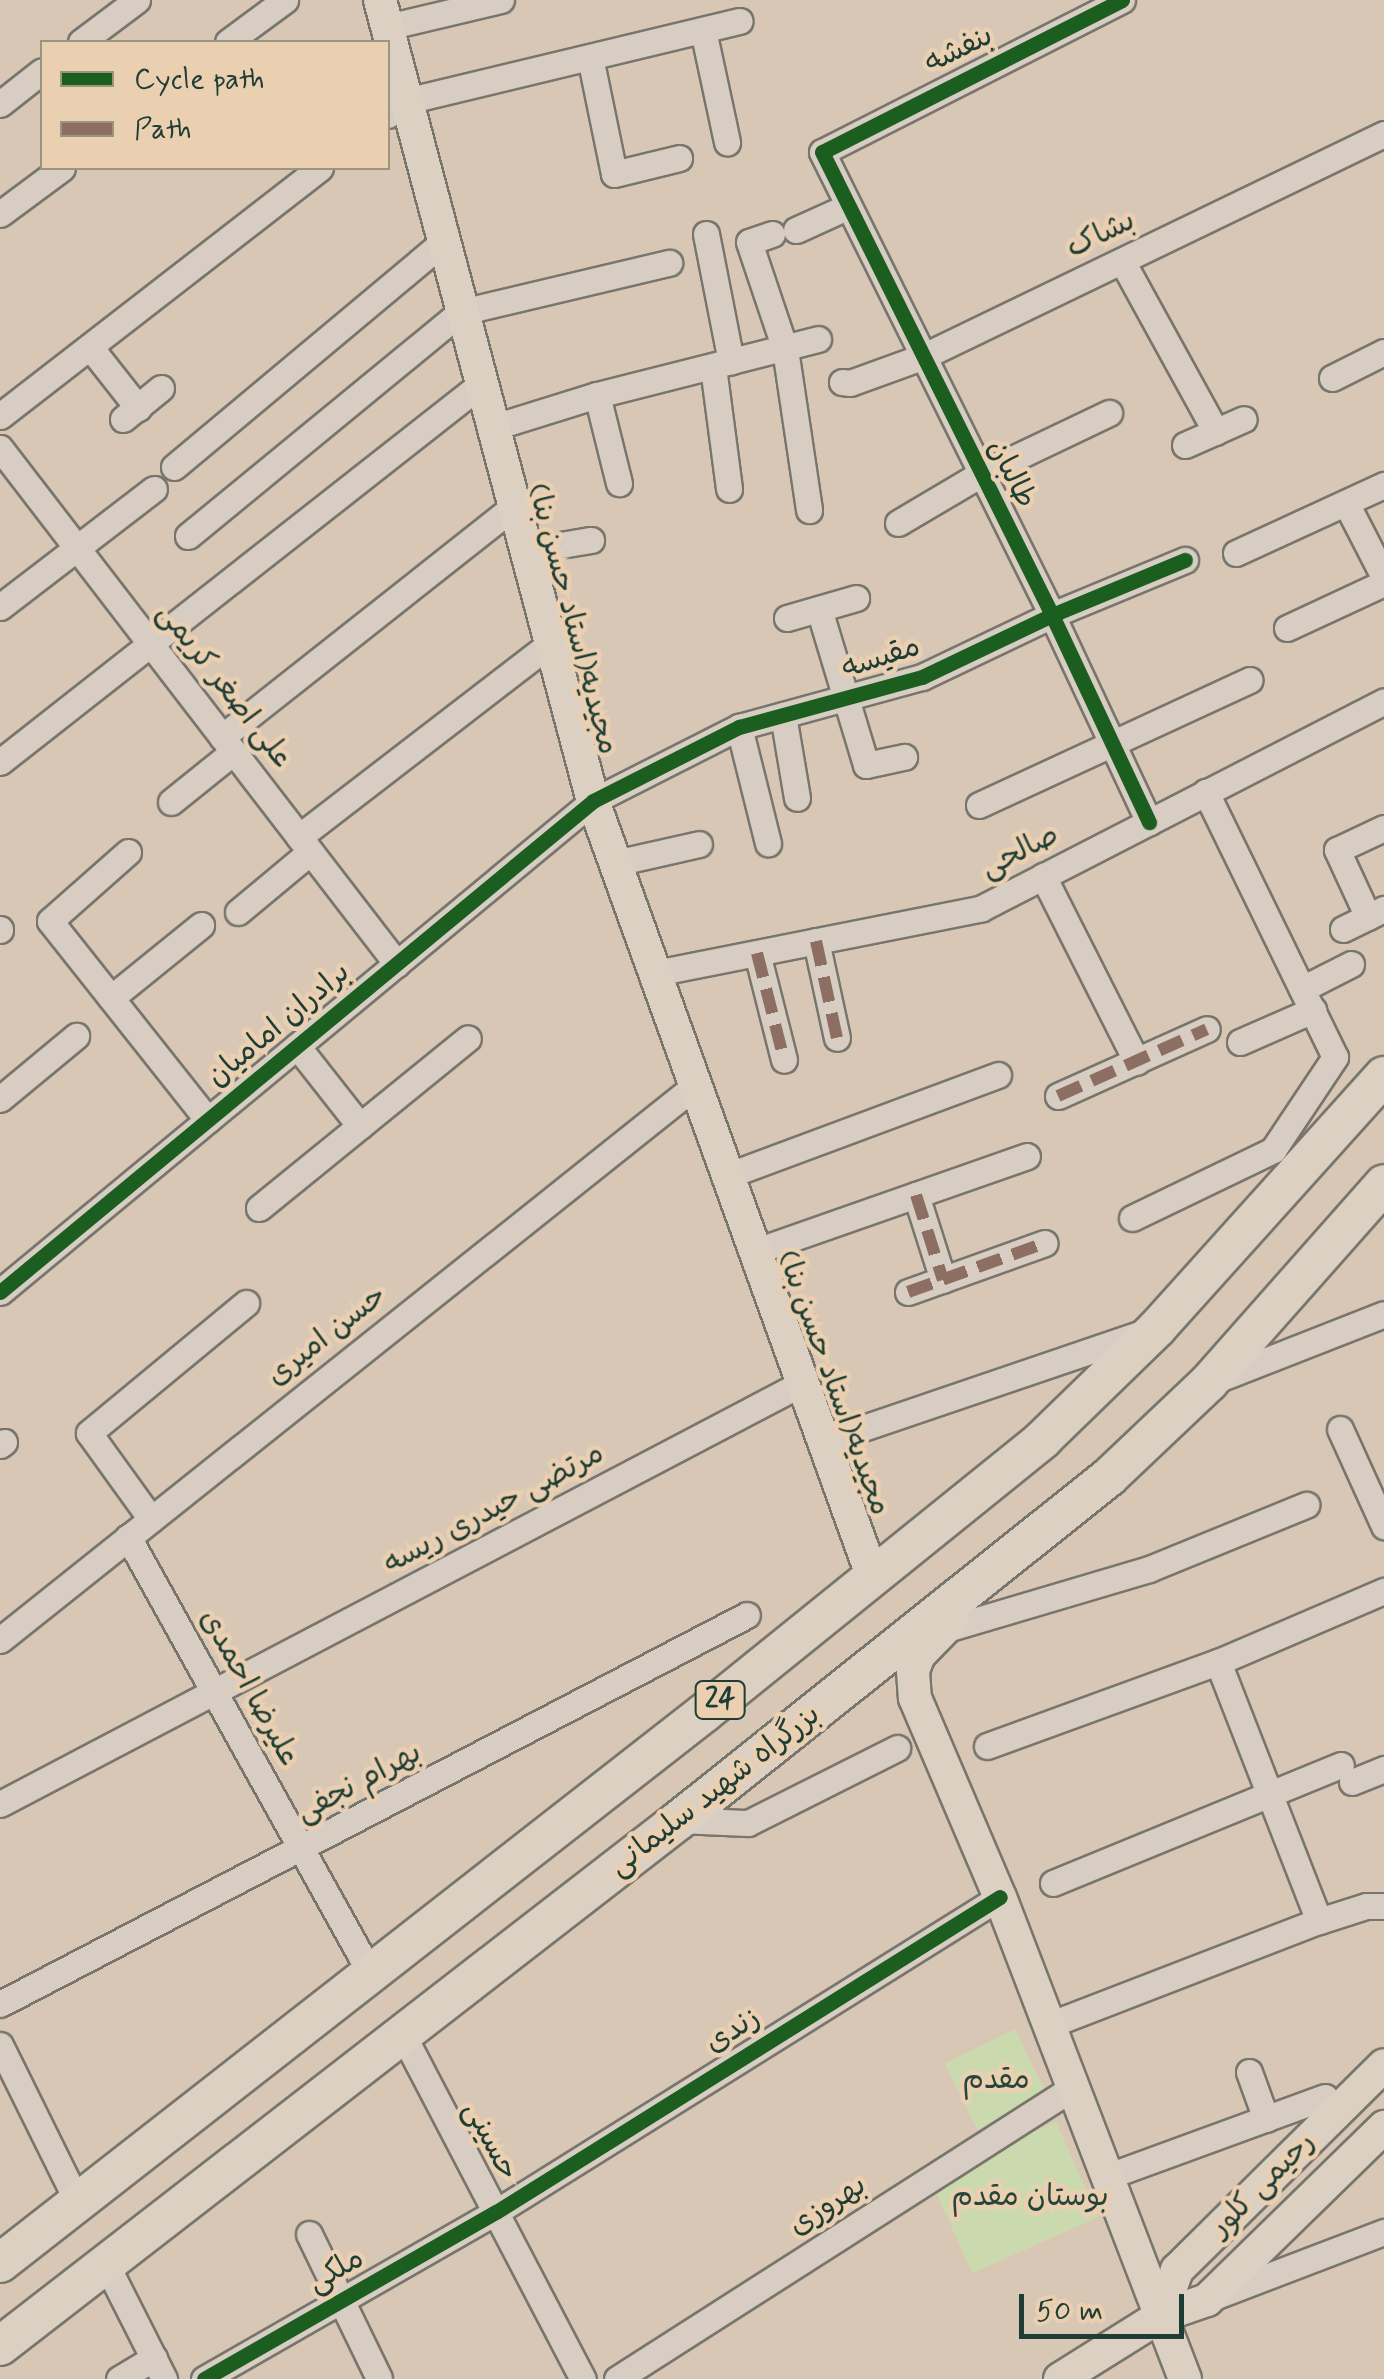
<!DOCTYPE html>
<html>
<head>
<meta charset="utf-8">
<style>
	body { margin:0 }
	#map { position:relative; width:1384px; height:2379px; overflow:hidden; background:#d9c7b6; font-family:Mynerve,"Playpen Sans Arabic",sans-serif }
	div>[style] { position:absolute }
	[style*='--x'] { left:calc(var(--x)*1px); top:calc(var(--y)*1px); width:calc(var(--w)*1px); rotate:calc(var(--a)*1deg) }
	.green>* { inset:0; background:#cadaae; transform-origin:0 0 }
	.roads { filter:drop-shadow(2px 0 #78766c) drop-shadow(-2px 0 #78766c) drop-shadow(0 2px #78766c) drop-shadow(0 -2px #78766c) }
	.minor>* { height:25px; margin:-12.5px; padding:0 12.5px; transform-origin:12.5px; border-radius:12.5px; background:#d7cdc2 }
	.major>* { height:32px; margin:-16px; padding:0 16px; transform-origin:16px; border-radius:16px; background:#dcd0c2 }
	.highway>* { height:38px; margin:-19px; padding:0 19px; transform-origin:19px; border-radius:19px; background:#dcd0c2 }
	.quiet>* { height:12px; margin-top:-6px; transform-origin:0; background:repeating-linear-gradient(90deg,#8d6e63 0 25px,transparent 0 37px) }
	.cycleway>* { height:15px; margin:-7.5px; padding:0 7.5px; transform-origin:7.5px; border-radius:7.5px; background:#1b5e20 }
	span { translate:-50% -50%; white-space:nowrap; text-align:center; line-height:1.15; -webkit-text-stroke:9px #eacfb1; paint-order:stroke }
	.shield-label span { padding:2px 8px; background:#eacfb1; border:2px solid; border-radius:8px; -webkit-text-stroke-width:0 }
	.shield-label { font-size:28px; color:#1f3d34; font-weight:700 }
	.street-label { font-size:30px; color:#1f3d34 }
	.park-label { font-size:30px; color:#27463a }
	.legend { position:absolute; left:40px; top:40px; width:350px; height:130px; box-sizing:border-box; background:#eacfb1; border:2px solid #99957f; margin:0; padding:12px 18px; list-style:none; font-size:30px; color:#1f3d34 }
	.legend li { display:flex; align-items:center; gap:20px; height:50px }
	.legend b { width:50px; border:2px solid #99957f }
	.scale { position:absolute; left:1019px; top:2294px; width:165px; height:45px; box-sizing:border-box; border:5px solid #1f3d34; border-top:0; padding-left:12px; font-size:30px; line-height:35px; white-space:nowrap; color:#1f3d34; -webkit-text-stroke:8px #eacfb1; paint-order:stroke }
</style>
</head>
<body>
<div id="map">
	<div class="green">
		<div style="left:1015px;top:2029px;width:74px;height:78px;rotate:64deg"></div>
		<div style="left:1056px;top:2122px;width:104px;height:138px;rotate:66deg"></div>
	</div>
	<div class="roads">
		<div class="minor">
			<div style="--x:1122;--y:0;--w:336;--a:153.1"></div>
			<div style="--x:822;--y:152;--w:517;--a:63.58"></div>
			<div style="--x:1052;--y:615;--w:229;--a:64.9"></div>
			<div style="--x:387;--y:27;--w:117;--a:-13.3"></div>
			<div style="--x:703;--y:30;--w:115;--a:77.9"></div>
			<div style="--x:81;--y:42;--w:70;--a:-36.9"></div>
			<div style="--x:228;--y:42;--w:71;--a:-36.4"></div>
			<div style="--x:590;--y:57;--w:119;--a:78.4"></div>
			<div style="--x:614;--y:174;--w:67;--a:-13.8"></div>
			<div style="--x:0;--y:104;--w:53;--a:-38.2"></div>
			<div style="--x:388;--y:115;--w:23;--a:-38"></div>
			<div style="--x:406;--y:101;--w:343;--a:-13.5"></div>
			<div style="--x:0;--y:214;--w:77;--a:-36.6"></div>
			<div style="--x:796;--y:230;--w:56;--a:-24.3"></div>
			<div style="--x:706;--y:234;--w:130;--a:78.9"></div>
			<div style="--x:772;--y:234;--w:24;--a:161"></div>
			<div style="--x:749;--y:242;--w:113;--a:71.4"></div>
			<div style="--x:785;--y:349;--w:163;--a:81.5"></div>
			<div style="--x:1122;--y:261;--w:195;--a:61.2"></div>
			<div style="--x:90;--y:347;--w:78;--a:51.8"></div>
			<div style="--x:713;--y:367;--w:123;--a:82.5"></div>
			<div style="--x:1332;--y:378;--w:58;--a:-26.6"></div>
			<div style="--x:842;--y:382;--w:8;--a:7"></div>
			<div style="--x:850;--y:383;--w:77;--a:-19.9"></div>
			<div style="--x:922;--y:357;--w:513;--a:-25.77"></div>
			<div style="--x:597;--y:395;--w:91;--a:76"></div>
			<div style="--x:0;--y:416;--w:405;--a:-37.8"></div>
			<div style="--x:123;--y:419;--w:49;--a:-39.2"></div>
			<div style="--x:491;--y:428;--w:111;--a:-17.3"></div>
			<div style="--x:597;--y:395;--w:228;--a:-14.2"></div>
			<div style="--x:1185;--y:445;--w:64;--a:-23.8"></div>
			<div style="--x:0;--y:448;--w:651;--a:52.43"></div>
			<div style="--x:174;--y:467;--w:351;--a:-39.9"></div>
			<div style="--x:1346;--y:503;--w:83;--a:62.8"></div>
			<div style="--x:898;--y:523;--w:96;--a:-30.6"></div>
			<div style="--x:981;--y:474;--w:142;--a:-25.5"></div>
			<div style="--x:188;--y:536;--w:353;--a:-39.4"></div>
			<div style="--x:461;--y:312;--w:214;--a:-13.3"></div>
			<div style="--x:525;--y:551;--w:67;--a:-9.5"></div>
			<div style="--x:1236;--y:553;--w:163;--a:-24.7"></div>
			<div style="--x:0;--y:607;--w:194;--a:-37.5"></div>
			<div style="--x:819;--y:609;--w:163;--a:73.2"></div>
			<div style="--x:866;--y:765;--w:39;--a:-12"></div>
			<div style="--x:787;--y:618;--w:72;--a:-16.2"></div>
			<div style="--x:1287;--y:628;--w:107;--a:-24.9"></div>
			<div style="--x:783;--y:715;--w:84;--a:80.4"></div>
			<div style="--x:739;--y:727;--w:120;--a:76"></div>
			<div style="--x:222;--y:737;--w:370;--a:-38.3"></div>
			<div style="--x:0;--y:762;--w:610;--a:-38.15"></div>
			<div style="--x:171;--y:802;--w:80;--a:-38.9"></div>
			<div style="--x:979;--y:805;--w:298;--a:-24.8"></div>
			<div style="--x:299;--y:837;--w:317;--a:-37.6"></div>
			<div style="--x:128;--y:852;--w:104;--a:138.5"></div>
			<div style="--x:50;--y:921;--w:254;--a:51.6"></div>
			<div style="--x:615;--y:863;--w:86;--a:-12.7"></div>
			<div style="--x:1043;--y:876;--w:208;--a:63.2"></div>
			<div style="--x:238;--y:912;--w:94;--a:-39.8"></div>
			<div style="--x:1368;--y:917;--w:74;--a:-114.8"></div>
			<div style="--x:1337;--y:850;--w:52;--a:-25.1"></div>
			<div style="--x:1343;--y:929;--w:46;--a:-26"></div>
			<div style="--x:0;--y:930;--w:1;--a:-90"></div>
			<div style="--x:816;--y:941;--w:99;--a:77.8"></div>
			<div style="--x:757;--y:953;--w:110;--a:75.8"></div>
			<div style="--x:655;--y:973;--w:333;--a:-11.2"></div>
			<div style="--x:982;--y:908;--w:452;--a:-27.2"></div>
			<div style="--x:1302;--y:989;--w:55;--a:-27"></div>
			<div style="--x:111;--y:998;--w:116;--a:-39"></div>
			<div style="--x:1240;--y:1042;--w:80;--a:-23.7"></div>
			<div style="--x:297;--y:1046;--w:102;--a:51.8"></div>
			<div style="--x:1058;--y:1096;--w:163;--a:-24.2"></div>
			<div style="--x:0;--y:1099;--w:99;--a:-39.7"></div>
			<div style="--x:729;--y:1175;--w:287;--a:-20.4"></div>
			<div style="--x:916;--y:1195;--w:89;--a:72.4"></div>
			<div style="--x:259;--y:1208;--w:269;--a:-39.1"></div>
			<div style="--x:1132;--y:1218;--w:157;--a:-25.7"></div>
			<div style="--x:1273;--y:1150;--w:112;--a:-56.3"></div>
			<div style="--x:1335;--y:1057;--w:295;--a:-116"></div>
			<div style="--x:756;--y:1251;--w:287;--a:-19.3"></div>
			<div style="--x:0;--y:1292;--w:770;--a:-39.62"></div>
			<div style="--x:593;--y:801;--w:164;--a:-26.9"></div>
			<div style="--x:739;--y:727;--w:190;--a:-15.3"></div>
			<div style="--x:922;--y:677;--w:144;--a:-25.5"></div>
			<div style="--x:1052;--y:615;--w:144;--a:-22.5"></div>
			<div style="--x:908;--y:1292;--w:145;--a:-19.7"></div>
			<div style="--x:1216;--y:1380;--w:180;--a:-21.4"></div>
			<div style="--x:1340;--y:1429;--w:107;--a:65.6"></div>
			<div style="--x:825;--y:1441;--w:341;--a:-18.8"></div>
			<div style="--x:0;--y:1445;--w:5;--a:-37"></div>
			<div style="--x:151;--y:1519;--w:106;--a:-125.8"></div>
			<div style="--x:89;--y:1433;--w:204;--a:-39.6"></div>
			<div style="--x:128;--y:1537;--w:502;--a:60.93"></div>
			<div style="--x:940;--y:1631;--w:218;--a:-16.5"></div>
			<div style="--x:1149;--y:1569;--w:170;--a:-22.2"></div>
			<div style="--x:0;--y:1640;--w:890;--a:-38.57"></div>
			<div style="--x:1218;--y:1662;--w:278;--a:68.7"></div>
			<div style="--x:987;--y:1746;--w:246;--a:-20"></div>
			<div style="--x:1218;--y:1662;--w:181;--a:-23.2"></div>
			<div style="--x:1352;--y:1782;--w:35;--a:-22"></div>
			<div style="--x:0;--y:1804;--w:908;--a:-27.69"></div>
			<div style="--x:679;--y:1820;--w:69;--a:2.5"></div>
			<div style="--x:748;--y:1823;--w:167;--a:-26.7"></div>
			<div style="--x:1053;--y:1883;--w:311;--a:-22.3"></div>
			<div style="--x:0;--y:2004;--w:842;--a:-27.51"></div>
			<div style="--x:1049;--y:2025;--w:289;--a:-21.1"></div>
			<div style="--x:1319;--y:1921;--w:49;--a:-17.7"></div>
			<div style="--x:1366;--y:1906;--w:18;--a:0"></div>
			<div style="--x:403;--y:2035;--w:388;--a:62.4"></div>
			<div style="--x:0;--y:2045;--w:176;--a:63.7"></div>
			<div style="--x:1249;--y:2072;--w:50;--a:70.1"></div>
			<div style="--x:1106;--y:2177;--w:233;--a:-20.1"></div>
			<div style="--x:309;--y:2234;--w:160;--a:64.1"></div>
			<div style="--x:106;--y:2264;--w:129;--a:63.2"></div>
			<div style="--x:1216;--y:2296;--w:180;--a:-20.9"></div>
			<div style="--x:119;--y:2379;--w:41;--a:-31"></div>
			<div style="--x:204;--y:2379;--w:336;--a:-29.8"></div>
			<div style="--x:496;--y:2212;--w:594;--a:-32.01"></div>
			<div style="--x:617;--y:2379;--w:542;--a:-32.58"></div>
		</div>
		<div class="major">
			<div style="--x:380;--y:0;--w:829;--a:75.11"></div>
			<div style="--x:593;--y:801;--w:826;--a:70.18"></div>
			<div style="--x:952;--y:1621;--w:47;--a:134.1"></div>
			<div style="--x:919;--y:1655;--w:17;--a:111"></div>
			<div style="--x:913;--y:1671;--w:27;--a:86"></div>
			<div style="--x:915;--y:1698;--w:216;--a:66.9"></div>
			<div style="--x:1000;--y:1897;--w:516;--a:69"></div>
			<div style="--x:1161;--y:2316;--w:49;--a:-70.8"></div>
			<div style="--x:1177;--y:2270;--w:291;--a:-44.7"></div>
			<div style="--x:1060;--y:2379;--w:119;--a:-32"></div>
			<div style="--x:1161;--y:2316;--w:49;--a:-19.2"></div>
			<div style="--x:1207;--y:2300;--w:248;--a:-44.3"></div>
		</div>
		<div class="highway">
			<div style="--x:0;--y:2263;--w:893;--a:-38"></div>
			<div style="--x:704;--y:1713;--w:436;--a:-38.9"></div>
			<div style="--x:1043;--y:1439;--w:159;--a:-44.2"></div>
			<div style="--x:1157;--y:1328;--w:339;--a:-48"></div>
			<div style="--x:0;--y:2346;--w:859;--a:-37.76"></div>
			<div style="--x:679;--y:1820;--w:550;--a:-38.58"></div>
			<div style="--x:1109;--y:1477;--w:138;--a:-43.5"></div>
			<div style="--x:1209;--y:1382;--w:264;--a:-48.5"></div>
		</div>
	</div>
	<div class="quiet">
		<div style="--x:816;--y:941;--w:99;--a:77.8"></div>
		<div style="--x:757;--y:953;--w:110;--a:75.8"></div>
		<div style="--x:1058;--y:1096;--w:163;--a:-24.2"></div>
		<div style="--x:916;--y:1195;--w:89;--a:72.4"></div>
		<div style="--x:908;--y:1292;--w:145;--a:-19.7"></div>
	</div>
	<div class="cycleway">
		<div style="--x:1122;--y:0;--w:336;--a:153.1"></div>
		<div style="--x:822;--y:152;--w:517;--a:63.58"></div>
		<div style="--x:1052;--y:615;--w:229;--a:64.9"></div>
		<div style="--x:0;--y:1292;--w:770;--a:-39.62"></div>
		<div style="--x:593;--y:801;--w:164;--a:-26.9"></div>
		<div style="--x:739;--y:727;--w:190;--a:-15.3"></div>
		<div style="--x:922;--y:677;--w:144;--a:-25.5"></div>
		<div style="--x:1052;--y:615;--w:144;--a:-22.5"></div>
		<div style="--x:204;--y:2379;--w:336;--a:-29.8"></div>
		<div style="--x:496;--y:2212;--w:594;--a:-32.01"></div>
	</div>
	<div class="shield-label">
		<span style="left:720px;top:1700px">24</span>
	</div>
	<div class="street-label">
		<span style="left:959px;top:50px;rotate:-26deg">بنفشه</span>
		<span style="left:1101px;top:235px;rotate:-26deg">بشاک</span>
		<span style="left:1011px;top:474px;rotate:63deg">طالبان</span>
		<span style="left:572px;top:619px;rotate:75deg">مجیدیه(استاد حسن بنا)</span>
		<span style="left:881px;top:658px;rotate:-18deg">مقیسه</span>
		<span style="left:224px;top:686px;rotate:52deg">علی اصغر کریمی</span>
		<span style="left:1020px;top:852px;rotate:-27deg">صالحی</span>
		<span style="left:279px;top:1025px;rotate:-40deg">برادران امامیان</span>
		<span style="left:327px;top:1336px;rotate:-38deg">حسن امیری</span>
		<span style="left:833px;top:1383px;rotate:70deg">مجیدیه(استاد حسن بنا)</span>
		<span style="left:494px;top:1509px;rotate:-28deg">مرتضی حیدری ریسه</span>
		<span style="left:249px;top:1688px;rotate:61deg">علیرضا احمدی</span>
		<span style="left:359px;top:1783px;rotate:-28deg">بهرام نجفی</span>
		<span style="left:715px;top:1791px;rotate:-38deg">بزرگراه شهید سلیمانی</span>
		<span style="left:733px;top:2031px;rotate:-32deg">زندی</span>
		<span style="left:490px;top:2141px;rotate:62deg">حسینی</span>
		<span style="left:1263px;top:2185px;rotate:-45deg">رحیمی کلور</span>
		<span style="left:828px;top:2206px;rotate:-33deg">بهروزی</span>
		<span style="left:336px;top:2271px;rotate:-30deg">ملکی</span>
	</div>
	<div class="park-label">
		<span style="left:996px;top:2080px">مقدم</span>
		<span style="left:1030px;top:2197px">بوستان مقدم</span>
	</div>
	<ul class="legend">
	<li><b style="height:12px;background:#1b5e20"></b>Cycle path</li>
	<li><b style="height:12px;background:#8d6e63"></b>Path</li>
	</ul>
	<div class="scale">50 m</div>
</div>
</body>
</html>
